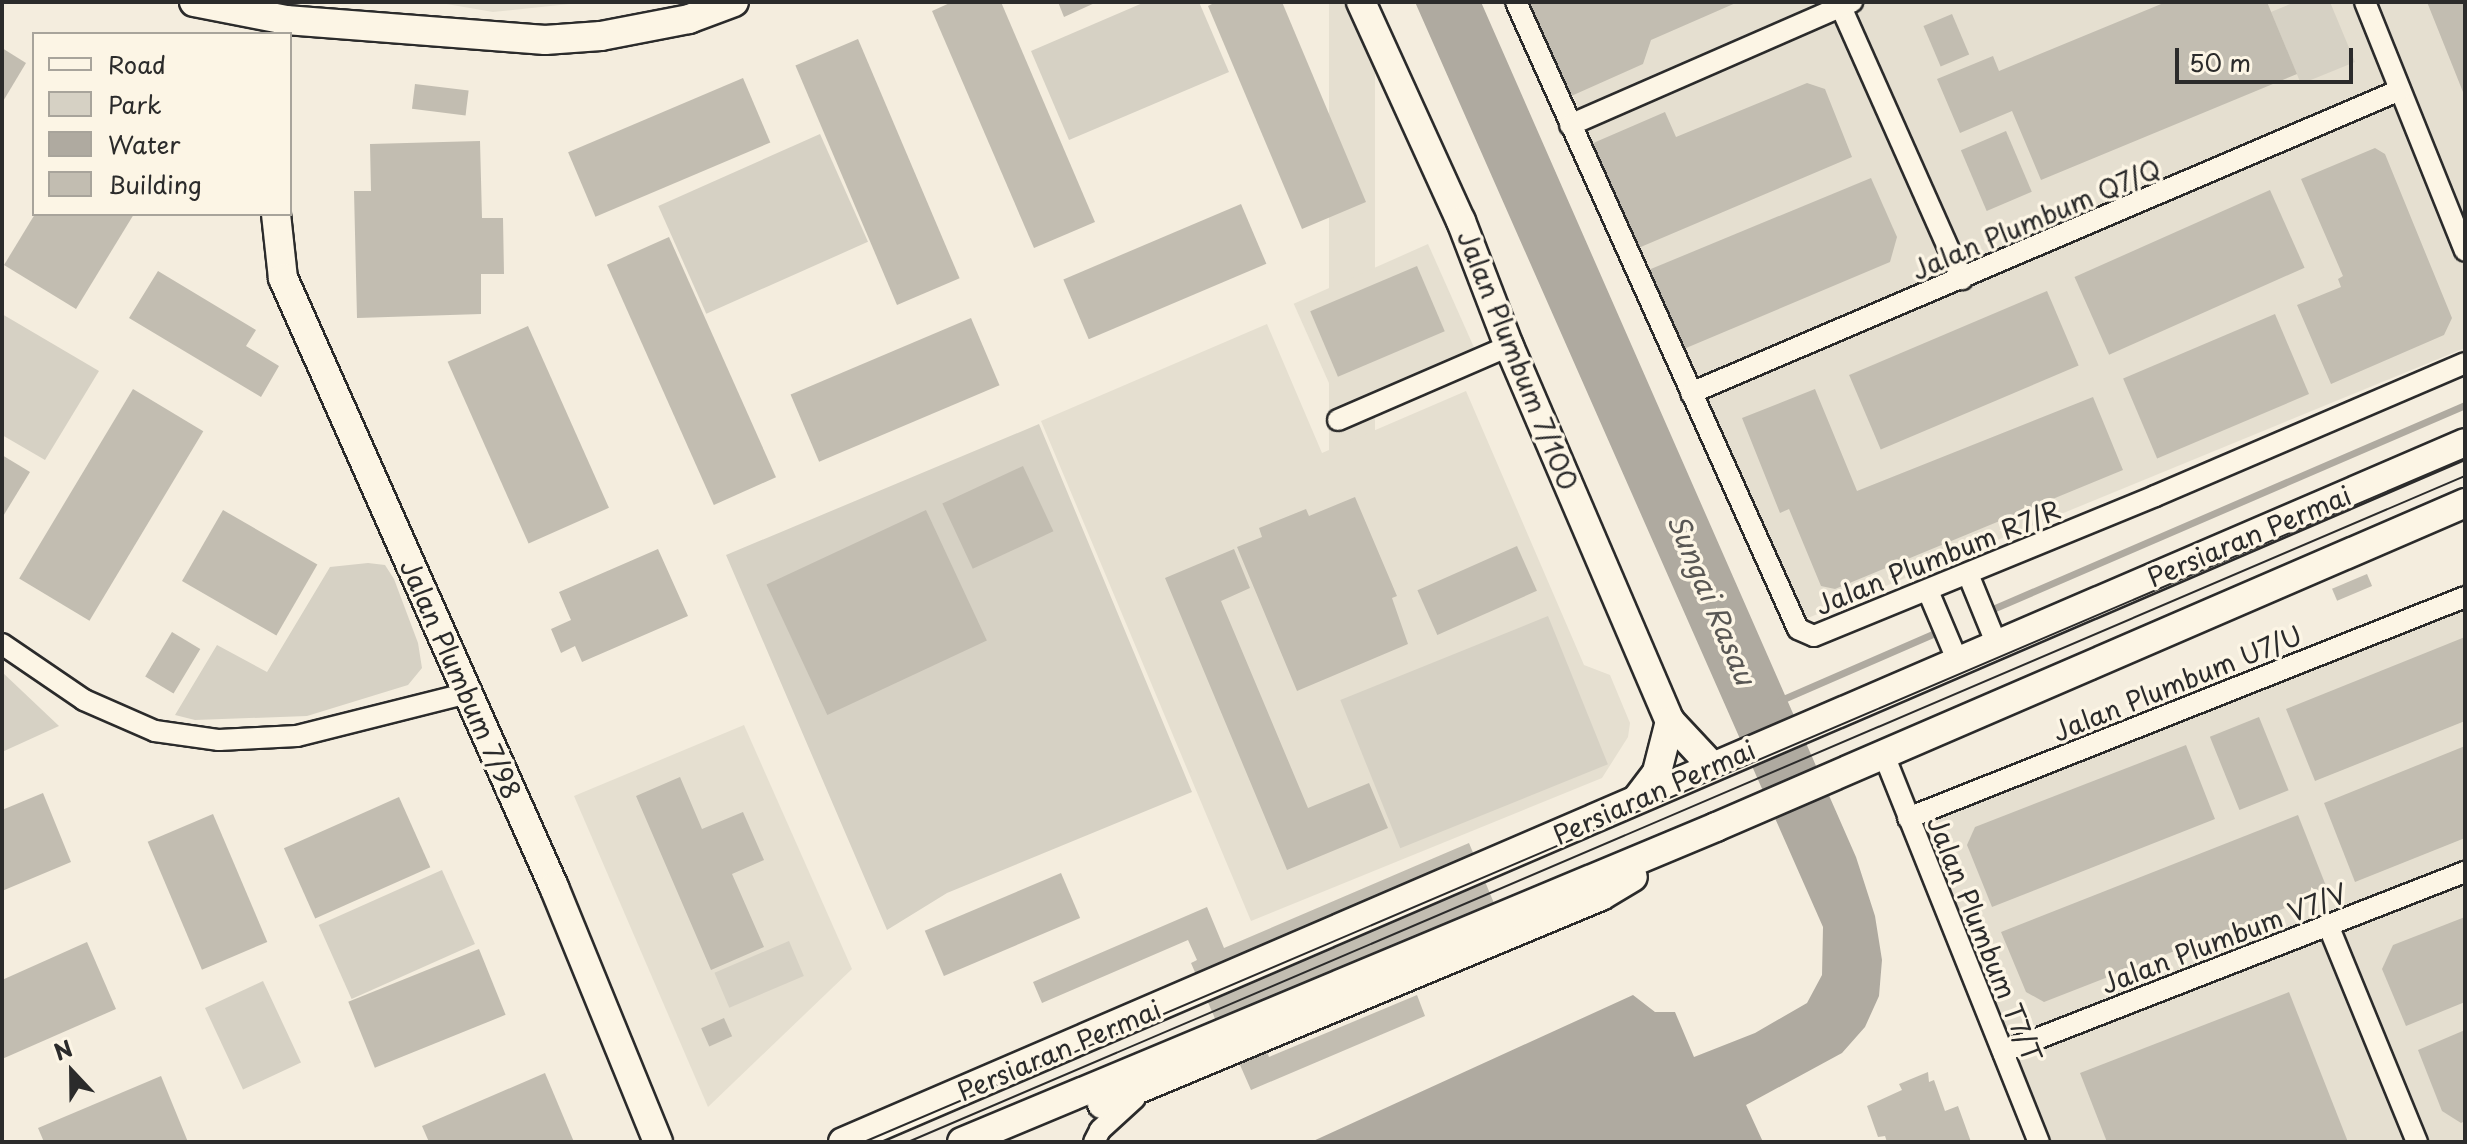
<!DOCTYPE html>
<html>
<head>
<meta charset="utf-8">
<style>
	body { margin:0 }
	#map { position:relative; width:2467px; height:1144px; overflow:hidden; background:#f4edde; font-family:"Playpen Sans",sans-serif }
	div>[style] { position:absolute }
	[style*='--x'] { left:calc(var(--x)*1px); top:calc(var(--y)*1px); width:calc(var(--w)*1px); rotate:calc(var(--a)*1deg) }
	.built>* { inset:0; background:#e5dfd0; transform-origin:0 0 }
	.green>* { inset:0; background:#d6d1c4; transform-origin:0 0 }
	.water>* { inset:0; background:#afaaa0 }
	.stream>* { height:7px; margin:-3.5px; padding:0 3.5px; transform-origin:3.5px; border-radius:3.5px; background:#afaaa0 }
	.building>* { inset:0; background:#c2bdb1; transform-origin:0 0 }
	.roads { filter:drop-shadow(2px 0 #2b2b2b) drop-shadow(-2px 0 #2b2b2b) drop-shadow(0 2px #2b2b2b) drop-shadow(0 -2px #2b2b2b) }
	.street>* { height:20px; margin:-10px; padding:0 10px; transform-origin:10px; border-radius:10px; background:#fcf5e5 }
	.secondary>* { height:28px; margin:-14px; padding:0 14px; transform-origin:14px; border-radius:14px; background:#fcf5e5 }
	.tram>* { height:2px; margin:-1px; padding:0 1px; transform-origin:1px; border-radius:1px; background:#2b2b2b }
	span { translate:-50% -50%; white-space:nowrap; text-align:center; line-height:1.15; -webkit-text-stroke:7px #fcf5e5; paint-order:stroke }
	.street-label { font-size:26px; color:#2b2b2b }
	.water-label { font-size:28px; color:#595754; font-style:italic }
	.frame { position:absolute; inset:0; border:4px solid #2b2b2b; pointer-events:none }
	.legend { position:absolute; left:32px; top:32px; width:260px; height:184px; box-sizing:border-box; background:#fcf5e5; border:2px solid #a8a49b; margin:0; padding:10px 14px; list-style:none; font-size:24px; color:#2b2b2b }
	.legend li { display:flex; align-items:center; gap:16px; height:40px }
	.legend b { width:40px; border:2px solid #a8a49b }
	.north { position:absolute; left:32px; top:1032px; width:80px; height:80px; -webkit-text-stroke:6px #fcf5e5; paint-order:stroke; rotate:338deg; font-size:22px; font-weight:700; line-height:32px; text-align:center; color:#2b2b2b }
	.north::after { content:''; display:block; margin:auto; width:28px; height:36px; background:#2b2b2b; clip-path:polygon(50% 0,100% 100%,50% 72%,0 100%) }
	.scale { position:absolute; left:2175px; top:48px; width:178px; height:36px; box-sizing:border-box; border:4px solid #2b2b2b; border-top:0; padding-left:10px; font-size:24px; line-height:28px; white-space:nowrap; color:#2b2b2b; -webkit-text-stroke:6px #fcf5e5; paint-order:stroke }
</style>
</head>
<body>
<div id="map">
	<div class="built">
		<div style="clip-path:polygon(435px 2px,588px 2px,493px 12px)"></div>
		<div style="left:1329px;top:2px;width:46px;height:792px"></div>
		<div style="clip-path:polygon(1533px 2px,2465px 2px,2465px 348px,1803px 620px,1688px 366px)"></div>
		<div style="left:1428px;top:244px;width:117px;height:147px;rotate:66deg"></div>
		<div style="clip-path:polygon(1267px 324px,1322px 453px,1466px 391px,1584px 665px,1610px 675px,1630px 723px,1628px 737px,1602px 778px,1251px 921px,1041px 421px)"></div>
		<div style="clip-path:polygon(2465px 606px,2465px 1142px,2051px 1142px,1921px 823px)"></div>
		<div style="clip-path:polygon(744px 725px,852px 969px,708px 1107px,574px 796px)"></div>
	</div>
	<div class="green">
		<div style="clip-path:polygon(1145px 2px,1199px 2px,1229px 72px,1069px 140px,1031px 51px)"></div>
		<div style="clip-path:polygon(2295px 2px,2330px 2px,2355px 62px,2301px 84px,2271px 12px)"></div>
		<div style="left:820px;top:134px;width:118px;height:177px;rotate:66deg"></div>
		<div style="clip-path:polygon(2px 314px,99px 371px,45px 460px,2px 435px)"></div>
		<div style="clip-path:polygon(1039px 424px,1192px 792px,947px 893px,887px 930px,726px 555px)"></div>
		<div style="clip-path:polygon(368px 563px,385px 565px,394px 579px,418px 643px,422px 668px,408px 685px,307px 716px,195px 720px,175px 715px,217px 645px,267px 672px,330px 567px)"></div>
		<div style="left:1548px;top:616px;width:160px;height:224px;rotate:68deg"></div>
		<div style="clip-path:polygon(2px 672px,59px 726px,2px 752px)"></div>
		<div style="left:442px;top:870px;width:81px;height:135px;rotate:66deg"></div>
		<div style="left:789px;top:941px;width:38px;height:81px;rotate:67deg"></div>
		<div style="left:263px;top:981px;width:90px;height:64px;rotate:65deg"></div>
	</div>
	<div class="water">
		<div style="clip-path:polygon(1415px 2px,1481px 2px,1856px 857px,1875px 916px,1882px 960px,1879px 996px,1865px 1027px,1842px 1053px,1746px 1105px,1763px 1142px,1311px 1142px,1633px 995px,1655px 1012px,1675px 1012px,1694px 1057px,1755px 1033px,1807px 1003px,1822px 975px,1823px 927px)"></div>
	</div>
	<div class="stream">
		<div style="--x:1995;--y:608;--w:512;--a:-23.36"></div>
		<div style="--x:1781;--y:700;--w:166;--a:-23.5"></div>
	</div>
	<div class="building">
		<div style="clip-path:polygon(952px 2px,1001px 2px,1095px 222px,1034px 248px,932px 11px)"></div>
		<div style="clip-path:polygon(1058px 2px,1097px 2px,1064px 17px)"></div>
		<div style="clip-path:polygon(1216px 2px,1282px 2px,1366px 202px,1302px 229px,1208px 6px)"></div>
		<div style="clip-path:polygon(1529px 2px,1738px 2px,1651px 40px,1643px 64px,1569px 97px)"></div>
		<div style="clip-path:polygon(2166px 2px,2267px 2px,2297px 74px,2041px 180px,2012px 111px,1960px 133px,1937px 79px,1993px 56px,1999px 71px)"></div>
		<div style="clip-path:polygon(2427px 2px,2465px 2px,2465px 97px)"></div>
		<div style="left:1952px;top:14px;width:44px;height:31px;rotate:67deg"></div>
		<div style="left:858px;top:39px;width:260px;height:68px;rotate:67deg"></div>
		<div style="clip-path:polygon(2px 48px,26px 63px,2px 103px)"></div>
		<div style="left:743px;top:78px;width:70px;height:190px;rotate:67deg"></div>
		<div style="clip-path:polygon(1807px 83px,1825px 89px,1852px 157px,1636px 249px,1591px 144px,1665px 112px,1676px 137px)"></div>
		<div style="left:415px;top:84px;width:54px;height:25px;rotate:7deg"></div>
		<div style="left:2006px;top:131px;width:66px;height:49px;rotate:67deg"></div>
		<div style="clip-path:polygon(480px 141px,482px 218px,503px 218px,504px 274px,481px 274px,481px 314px,357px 318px,354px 191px,371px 191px,370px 144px)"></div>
		<div style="clip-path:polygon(2375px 148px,2385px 154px,2452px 318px,2444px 335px,2331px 384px,2297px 305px,2341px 287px,2338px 279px,2343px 276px,2301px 179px)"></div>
		<div style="clip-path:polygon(1871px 178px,1897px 237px,1890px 262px,1679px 351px,1646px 271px)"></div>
		<div style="left:2270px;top:190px;width:85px;height:214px;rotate:66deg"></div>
		<div style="left:1241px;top:204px;width:65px;height:193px;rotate:67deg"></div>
		<div style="clip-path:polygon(35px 214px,134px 214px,76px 309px,4px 265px)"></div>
		<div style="left:669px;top:237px;width:263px;height:68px;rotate:66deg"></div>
		<div style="left:1417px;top:266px;width:71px;height:116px;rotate:67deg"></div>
		<div style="clip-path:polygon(158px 271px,256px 330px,246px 346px,279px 366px,261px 397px,129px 318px)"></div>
		<div style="left:2047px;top:291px;width:81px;height:215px;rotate:67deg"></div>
		<div style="left:2275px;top:314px;width:87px;height:165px;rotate:67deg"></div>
		<div style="left:971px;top:318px;width:73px;height:196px;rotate:67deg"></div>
		<div style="left:528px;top:326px;width:199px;height:88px;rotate:66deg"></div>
		<div style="left:133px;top:389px;width:82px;height:221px;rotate:31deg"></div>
		<div style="clip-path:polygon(1815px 389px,1857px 491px,2093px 397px,2123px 470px,1835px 589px,1821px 586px,1789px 509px,1780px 513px,1742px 418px)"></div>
		<div style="clip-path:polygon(2px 455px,30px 472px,2px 518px)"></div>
		<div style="left:1023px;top:466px;width:72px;height:89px;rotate:65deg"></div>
		<div style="clip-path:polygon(1355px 497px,1397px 596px,1392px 598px,1408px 644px,1297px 691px,1237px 547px,1262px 537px,1259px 528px,1306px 509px,1309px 516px)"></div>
		<div style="left:223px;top:510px;width:109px;height:82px;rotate:30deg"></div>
		<div style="left:926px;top:510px;width:144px;height:176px;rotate:65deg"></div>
		<div style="left:1517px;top:546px;width:49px;height:109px;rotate:66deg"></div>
		<div style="clip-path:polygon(658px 549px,688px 616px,582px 662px,575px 646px,561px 653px,551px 629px,571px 620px,559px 592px)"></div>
		<div style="clip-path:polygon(1234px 549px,1250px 588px,1221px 601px,1308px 808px,1369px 783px,1388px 828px,1287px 870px,1165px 578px)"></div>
		<div style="left:2367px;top:574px;width:13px;height:38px;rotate:67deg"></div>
		<div style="left:172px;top:632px;width:33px;height:52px;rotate:31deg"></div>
		<div style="clip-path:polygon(2465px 637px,2465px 721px,2315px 781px,2286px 709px)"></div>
		<div style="left:2259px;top:717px;width:79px;height:53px;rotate:68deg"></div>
		<div style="clip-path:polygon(2186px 745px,2215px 819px,1992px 907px,1967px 845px,1975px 827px)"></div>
		<div style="clip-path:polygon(2465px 746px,2465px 838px,2355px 882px,2324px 803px)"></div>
		<div style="clip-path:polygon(680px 777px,702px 829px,743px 812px,764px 860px,732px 874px,764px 947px,711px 970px,636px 796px)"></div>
		<div style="clip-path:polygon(43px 793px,71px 862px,2px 891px,2px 810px)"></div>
		<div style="left:399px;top:797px;width:77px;height:126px;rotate:66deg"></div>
		<div style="left:213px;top:814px;width:139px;height:71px;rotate:67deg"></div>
		<div style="clip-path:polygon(2298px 815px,2328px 891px,2044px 1002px,2026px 992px,2001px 932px)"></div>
		<div style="clip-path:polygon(1469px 843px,1506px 932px,1261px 1037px,1269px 1057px,1417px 995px,1425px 1016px,1251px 1090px,1233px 1049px,1229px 1051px,1191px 963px,1197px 960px,1188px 940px,1042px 1003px,1033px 982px,1207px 907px,1224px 948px)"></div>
		<div style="left:1061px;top:873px;width:49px;height:148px;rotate:67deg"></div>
		<div style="clip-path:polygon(2465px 917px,2465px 1002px,2406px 1026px,2382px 969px,2393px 945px)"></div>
		<div style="clip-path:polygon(87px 942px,116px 1009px,2px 1059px,2px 980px)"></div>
		<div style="left:479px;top:949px;width:71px;height:141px;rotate:68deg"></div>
		<div style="clip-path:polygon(2289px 992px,2348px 1142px,2107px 1142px,2080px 1073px)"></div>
		<div style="left:724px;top:1018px;width:20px;height:25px;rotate:66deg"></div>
		<div style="clip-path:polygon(2465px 1030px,2465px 1121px,2461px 1123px,2442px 1111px,2418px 1050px)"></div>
		<div style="clip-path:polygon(1928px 1072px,1929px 1082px,1934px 1080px,1945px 1111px,1958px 1106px,1971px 1142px,1887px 1142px,1885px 1136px,1878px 1137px,1867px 1106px,1902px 1090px,1899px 1084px)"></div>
		<div style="clip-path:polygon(545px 1073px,574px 1142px,429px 1142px,422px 1126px)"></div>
		<div style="clip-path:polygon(161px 1076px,188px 1142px,44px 1142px,38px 1128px)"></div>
	</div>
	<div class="roads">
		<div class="street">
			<div style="--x:1516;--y:2;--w:687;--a:65.78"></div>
			<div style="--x:1798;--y:629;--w:17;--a:24"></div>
			<div style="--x:1814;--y:636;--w:369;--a:-22.3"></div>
			<div style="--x:2155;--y:496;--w:337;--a:-23.2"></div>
			<div style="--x:2365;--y:2;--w:268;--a:68.1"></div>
			<div style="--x:1841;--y:7;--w:298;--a:66"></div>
			<div style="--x:1570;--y:125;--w:308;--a:-23.6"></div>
			<div style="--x:1691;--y:393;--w:771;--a:-23.14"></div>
			<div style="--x:1338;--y:420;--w:186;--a:-23.4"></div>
			<div style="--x:1968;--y:574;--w:77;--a:67.8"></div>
			<div style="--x:1928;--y:591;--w:77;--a:67.1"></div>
			<div style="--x:2;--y:644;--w:99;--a:34.3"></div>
			<div style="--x:84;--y:700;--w:77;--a:23.6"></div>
			<div style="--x:155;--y:731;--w:65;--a:8"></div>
			<div style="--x:219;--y:740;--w:78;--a:-2.9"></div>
			<div style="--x:297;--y:736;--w:176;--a:-14.1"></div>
			<div style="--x:1884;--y:755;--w:417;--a:68.2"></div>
			<div style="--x:1908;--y:818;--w:599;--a:-21.64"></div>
			<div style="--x:2328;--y:925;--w:235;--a:67.7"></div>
			<div style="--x:2003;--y:1052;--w:496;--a:-21.3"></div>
			<div style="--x:1094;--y:1142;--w:13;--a:-63"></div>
			<div style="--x:1100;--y:1130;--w:47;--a:-42.4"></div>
		</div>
		<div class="secondary">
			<div style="--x:194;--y:2;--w:94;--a:11.1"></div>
			<div style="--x:286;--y:20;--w:260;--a:4.4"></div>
			<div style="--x:545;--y:40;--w:56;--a:-4.1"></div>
			<div style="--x:601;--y:36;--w:90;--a:-10.9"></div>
			<div style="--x:689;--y:19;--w:48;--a:-20.7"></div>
			<div style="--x:1361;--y:2;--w:241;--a:65.5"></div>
			<div style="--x:1461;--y:221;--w:134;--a:69"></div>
			<div style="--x:1509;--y:346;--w:408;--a:66.8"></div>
			<div style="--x:1670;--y:721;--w:62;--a:47"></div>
			<div style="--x:276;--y:214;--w:64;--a:83.8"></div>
			<div style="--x:283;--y:278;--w:667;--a:66.01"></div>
			<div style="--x:554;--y:887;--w:275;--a:67.8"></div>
			<div style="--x:1637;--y:799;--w:34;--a:-53"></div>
			<div style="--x:1657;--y:772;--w:53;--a:-75.7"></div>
			<div style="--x:1102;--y:1104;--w:541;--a:-22.63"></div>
			<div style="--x:1601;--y:896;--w:37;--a:-31"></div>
			<div style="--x:843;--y:1142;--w:1766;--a:-23.31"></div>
			<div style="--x:962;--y:1142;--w:817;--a:-22.67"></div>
			<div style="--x:1716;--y:827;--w:816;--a:-23.39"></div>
		</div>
	</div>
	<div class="tram">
		<div style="--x:864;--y:1142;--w:1741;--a:-23.13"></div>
		<div style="--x:908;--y:1142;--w:1693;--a:-23.16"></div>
	</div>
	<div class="street-label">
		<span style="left:2036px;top:219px;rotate:-23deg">Jalan Plumbum Q7/Q</span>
		<span style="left:1518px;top:360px;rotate:68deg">Jalan Plumbum 7/100</span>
		<span style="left:2249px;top:536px;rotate:-23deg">Persiaran Permai</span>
		<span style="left:1938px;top:557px;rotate:-22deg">Jalan Plumbum R7/R</span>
		<span style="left:461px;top:679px;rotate:66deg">Jalan Plumbum 7/98</span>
		<span style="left:2177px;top:683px;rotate:-22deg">Jalan Plumbum U7/U</span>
		<span style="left:1654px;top:792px;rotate:-24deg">Persiaran Permai</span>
		<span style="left:2224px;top:938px;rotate:-21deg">Jalan Plumbum V7/V</span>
		<span style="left:1985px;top:939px;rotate:68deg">Jalan Plumbum T7/T</span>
		<span style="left:1059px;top:1050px;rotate:-23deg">Persiaran Permai</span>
	</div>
	<div class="water-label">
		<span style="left:1712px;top:599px;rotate:67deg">Sungai Rasau</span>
	</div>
	<div class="frame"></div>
	<ul class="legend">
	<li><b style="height:10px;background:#fcf5e5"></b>Road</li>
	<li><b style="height:22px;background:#d6d1c4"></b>Park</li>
	<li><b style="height:22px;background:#afaaa0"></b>Water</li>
	<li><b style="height:22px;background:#c2bdb1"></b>Building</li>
	</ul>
	<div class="north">N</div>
	<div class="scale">50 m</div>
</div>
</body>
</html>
